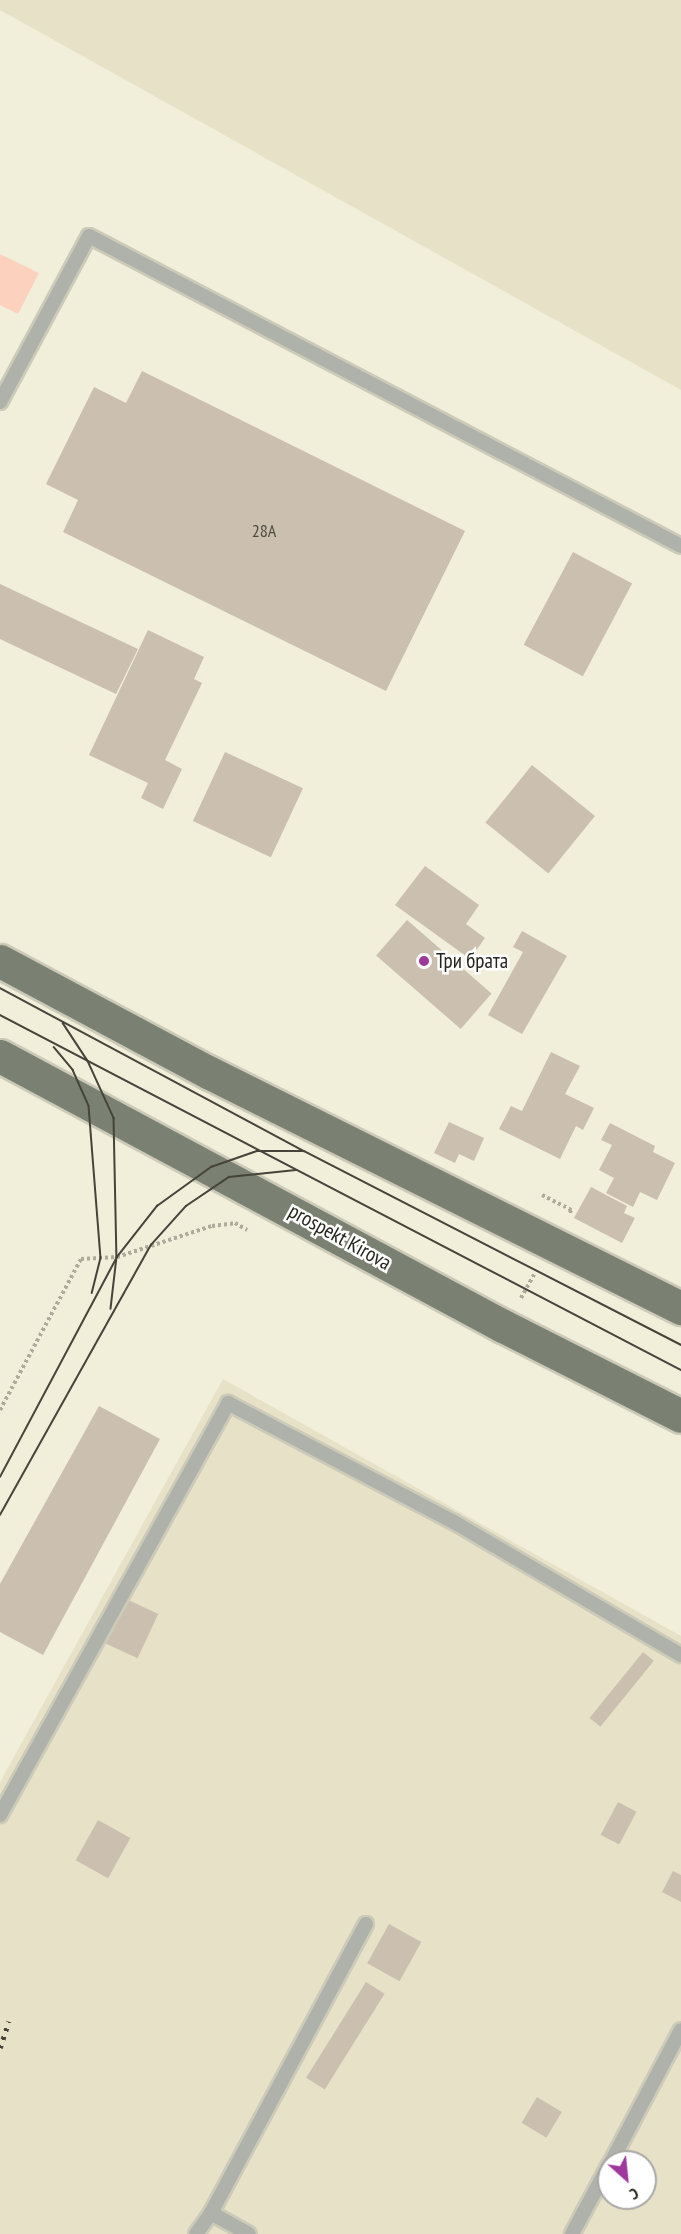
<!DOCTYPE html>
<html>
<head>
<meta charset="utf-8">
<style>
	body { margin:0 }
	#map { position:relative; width:681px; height:2234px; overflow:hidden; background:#f1eeda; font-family:"PT Sans Narrow",sans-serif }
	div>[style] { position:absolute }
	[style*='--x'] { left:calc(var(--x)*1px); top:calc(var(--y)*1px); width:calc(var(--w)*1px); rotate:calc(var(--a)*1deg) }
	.built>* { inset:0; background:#e7e2c7 }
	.green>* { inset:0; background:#fcd2be }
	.building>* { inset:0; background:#cbbfaf; transform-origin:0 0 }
	.path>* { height:4px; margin-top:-2px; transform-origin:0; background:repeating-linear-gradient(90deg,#aeab9c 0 3px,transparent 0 6px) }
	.roads { filter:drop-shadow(2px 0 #cccab8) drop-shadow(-2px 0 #cccab8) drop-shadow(0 2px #cccab8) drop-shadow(0 -2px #cccab8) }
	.service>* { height:14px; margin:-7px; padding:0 7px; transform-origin:7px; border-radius:7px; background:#afb2aa }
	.primary>* { height:33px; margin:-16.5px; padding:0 16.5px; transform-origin:16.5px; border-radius:16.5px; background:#7b8172 }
	.tram>* { height:1.5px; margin:-0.75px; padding:0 0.75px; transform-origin:0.75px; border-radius:0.75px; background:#45433a }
	.rail>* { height:4.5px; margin-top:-2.25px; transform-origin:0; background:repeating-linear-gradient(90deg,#45433a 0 3px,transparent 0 9px) }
	.dots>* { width:16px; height:16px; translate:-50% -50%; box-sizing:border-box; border:3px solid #fff; border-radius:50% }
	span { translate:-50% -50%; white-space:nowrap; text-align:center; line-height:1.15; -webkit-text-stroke:5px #fff; paint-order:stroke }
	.number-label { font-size:18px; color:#4e4b42 }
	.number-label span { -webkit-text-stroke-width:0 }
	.poi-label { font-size:21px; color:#25241d }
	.left { translate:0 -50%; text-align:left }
	.street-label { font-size:21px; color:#25241d }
	.north { position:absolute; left:597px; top:2150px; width:60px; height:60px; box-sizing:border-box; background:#fff; border:2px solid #a8a7a5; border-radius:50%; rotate:153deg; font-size:16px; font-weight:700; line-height:24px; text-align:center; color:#25241d }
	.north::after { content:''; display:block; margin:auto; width:21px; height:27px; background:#9e389c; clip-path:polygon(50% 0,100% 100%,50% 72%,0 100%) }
</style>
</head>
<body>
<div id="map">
	<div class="built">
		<div style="clip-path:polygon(0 0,681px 0,681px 390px,0 10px)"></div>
		<div style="clip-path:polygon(evenodd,223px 1379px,681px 1636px,681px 2234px,0 2234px,0 1782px,223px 1379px,609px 2162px,645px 2162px,645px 2198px,609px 2198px,609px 2162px)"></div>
	</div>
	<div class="green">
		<div style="clip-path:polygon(0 254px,39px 273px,18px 314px,0 305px)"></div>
	</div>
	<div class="building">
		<div style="clip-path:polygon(142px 371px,465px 531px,386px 691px,63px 532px,78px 500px,46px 484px,94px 387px,126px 403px)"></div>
		<div style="left:573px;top:552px;width:67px;height:105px;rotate:28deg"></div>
		<div style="clip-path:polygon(0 584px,138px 649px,116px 694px,0 639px)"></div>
		<div style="clip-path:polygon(148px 630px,204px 657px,194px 679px,202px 683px,165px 760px,182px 769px,163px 809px,141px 798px,148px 783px,89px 755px)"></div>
		<div style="left:225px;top:752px;width:86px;height:76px;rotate:25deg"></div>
		<div style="left:532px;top:765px;width:81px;height:74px;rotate:39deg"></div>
		<div style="clip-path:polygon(425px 866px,479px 905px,466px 924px,485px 938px,470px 959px,395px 905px)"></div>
		<div style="left:407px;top:920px;width:112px;height:47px;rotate:41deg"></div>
		<div style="clip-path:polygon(522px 931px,567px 956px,522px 1034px,488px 1015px,523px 952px,513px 947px)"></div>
		<div style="clip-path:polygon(551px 1052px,580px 1066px,565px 1094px,594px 1108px,583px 1130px,576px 1126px,560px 1159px,499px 1129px,511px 1106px,522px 1111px)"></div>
		<div style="clip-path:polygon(449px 1122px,484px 1138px,474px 1161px,459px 1154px,455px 1163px,434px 1153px)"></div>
		<div style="clip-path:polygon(610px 1123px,655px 1146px,653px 1152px,675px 1163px,657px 1200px,640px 1192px,633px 1207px,606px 1193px,614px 1178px,599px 1170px,612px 1145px,601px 1140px)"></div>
		<div style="clip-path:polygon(591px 1187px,627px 1206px,624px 1213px,635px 1218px,622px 1243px,574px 1218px)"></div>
		<div style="clip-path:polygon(99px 1406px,160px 1439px,43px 1655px,0 1632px,0 1584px)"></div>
		<div style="left:122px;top:1597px;width:40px;height:49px;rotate:25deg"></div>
		<div style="left:643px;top:1652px;width:14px;height:85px;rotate:39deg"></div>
		<div style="left:618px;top:1802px;width:21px;height:37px;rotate:28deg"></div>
		<div style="left:98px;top:1820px;width:37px;height:46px;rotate:29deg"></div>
		<div style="clip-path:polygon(673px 1871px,681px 1875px,681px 1902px,662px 1892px)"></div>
		<div style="left:389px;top:1924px;width:37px;height:45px;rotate:29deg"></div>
		<div style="left:366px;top:1982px;width:22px;height:113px;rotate:32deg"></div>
		<div style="left:537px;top:2097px;width:29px;height:30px;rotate:31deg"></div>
	</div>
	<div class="path">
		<div style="--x:542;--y:1195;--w:33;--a:27"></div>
		<div style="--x:571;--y:1210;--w:5;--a:112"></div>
		<div style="--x:521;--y:1298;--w:29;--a:-61"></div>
		<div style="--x:0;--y:1410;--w:171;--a:-61.8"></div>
		<div style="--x:81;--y:1259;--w:36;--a:-3"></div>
		<div style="--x:117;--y:1257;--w:100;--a:-18.1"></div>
		<div style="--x:212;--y:1226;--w:23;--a:-7"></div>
		<div style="--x:235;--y:1223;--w:14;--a:30"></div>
	</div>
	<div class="roads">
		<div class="service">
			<div style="--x:0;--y:402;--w:188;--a:-61.8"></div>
			<div style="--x:89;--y:236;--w:668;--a:27.64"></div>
			<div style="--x:0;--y:1815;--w:471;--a:-61"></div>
			<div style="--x:228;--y:1403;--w:255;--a:27.8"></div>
			<div style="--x:454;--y:1522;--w:263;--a:30.4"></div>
			<div style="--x:611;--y:2162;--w:149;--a:-62.1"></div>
			<div style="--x:211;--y:2213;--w:43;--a:28.9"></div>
			<div style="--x:196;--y:2234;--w:26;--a:-54"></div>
			<div style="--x:211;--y:2213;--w:328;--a:-61.8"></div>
			<div style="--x:572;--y:2234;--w:78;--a:-61.8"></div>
		</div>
		<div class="primary">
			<div style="--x:0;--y:961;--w:236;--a:28.1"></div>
			<div style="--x:208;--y:1072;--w:529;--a:26.52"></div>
			<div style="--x:0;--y:1056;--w:571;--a:28.23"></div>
			<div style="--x:503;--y:1326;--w:199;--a:26.8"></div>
		</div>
	</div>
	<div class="tram">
		<div style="--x:0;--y:988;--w:345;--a:28.2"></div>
		<div style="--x:304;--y:1151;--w:424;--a:27.2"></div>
		<div style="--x:0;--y:1015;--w:768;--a:27.53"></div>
		<div style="--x:63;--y:1023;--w:45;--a:56.7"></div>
		<div style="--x:88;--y:1061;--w:63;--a:65.5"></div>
		<div style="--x:114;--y:1118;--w:139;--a:88.8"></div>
		<div style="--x:117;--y:1257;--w:52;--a:96.6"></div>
		<div style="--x:54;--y:1047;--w:30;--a:50"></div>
		<div style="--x:73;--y:1070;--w:39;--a:66"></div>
		<div style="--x:89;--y:1106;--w:152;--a:85.5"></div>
		<div style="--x:101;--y:1258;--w:36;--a:104"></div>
		<div style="--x:0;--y:1477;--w:249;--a:-62"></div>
		<div style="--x:117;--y:1257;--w:65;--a:-51.9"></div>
		<div style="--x:157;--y:1206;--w:67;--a:-35.8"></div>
		<div style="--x:211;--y:1167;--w:49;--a:-19.2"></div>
		<div style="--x:257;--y:1151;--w:45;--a:0"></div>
		<div style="--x:0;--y:1515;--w:309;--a:-60.8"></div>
		<div style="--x:151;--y:1245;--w:52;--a:-48.1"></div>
		<div style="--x:186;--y:1206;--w:52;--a:-34"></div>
		<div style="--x:229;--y:1177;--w:67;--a:-6"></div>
	</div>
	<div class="rail">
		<div style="--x:0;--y:2048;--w:28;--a:-72"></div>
	</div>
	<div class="dots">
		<div style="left:424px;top:961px;background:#9e389c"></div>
	</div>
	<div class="number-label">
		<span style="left:264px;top:531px">28А</span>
	</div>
	<div class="poi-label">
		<span class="left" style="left:436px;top:961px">Три брата</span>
	</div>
	<div class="street-label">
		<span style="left:340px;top:1237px;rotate:29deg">prospekt Kirova</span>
	</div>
	<div class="north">С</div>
</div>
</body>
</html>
